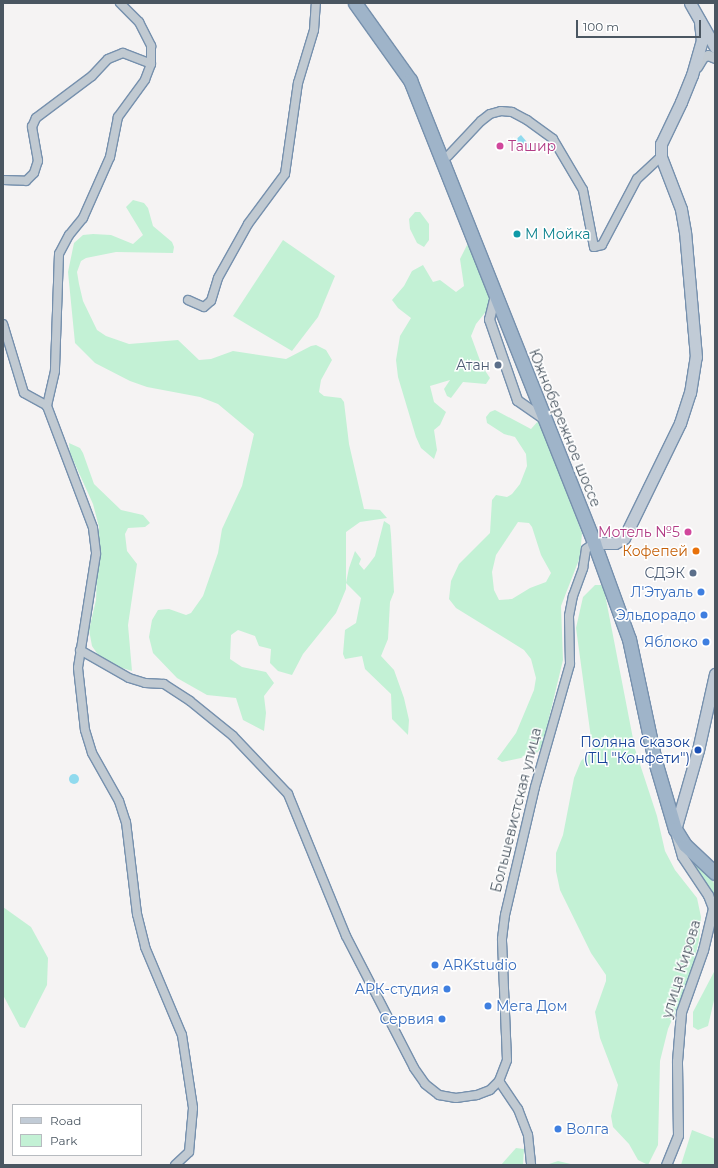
<!DOCTYPE html>
<html>
<head>
<meta charset="utf-8">
<style>
	body { margin:0 }
	#map { position:relative; width:718px; height:1168px; overflow:hidden; background:#f5f3f3; font-family:Montserrat,sans-serif }
	div>[style] { position:absolute }
	[style*='--x'] { left:calc(var(--x)*1px); top:calc(var(--y)*1px); width:calc(var(--w)*1px); rotate:calc(var(--a)*1deg) }
	.green>* { inset:0; background:#c3f1d5 }
	.water>* { inset:0; background:#90daee; transform-origin:0 0 }
	.round { border-radius:50% }
	.roads { filter:drop-shadow(1px 0 #7690ad) drop-shadow(-1px 0 #7690ad) drop-shadow(0 1px #7690ad) drop-shadow(0 -1px #7690ad) }
	.minor>* { height:8px; margin:-4px; padding:0 4px; transform-origin:4px; border-radius:4px; background:#c1cad2 }
	.tertiary>* { height:9px; margin:-4.5px; padding:0 4.5px; transform-origin:4.5px; border-radius:4.5px; background:#c1cad2 }
	.secondary>* { height:11px; margin:-5.5px; padding:0 5.5px; transform-origin:5.5px; border-radius:5.5px; background:#c1cbd6 }
	.trunk>* { height:13px; margin:-6.5px; padding:0 6.5px; transform-origin:6.5px; border-radius:6.5px; background:#9fb4c9 }
	.dots>* { width:11px; height:11px; translate:-50% -50%; box-sizing:border-box; border:2px solid #fff; border-radius:50% }
	span { translate:-50% -50%; white-space:nowrap; text-align:center; line-height:1.15; -webkit-text-stroke:3px #fff; paint-order:stroke }
	.hotel-label { font-size:14px; color:#b23c85 }
	.left { translate:0 -50%; text-align:left }
	.right { translate:-100% -50%; text-align:right }
	.culture-label { font-size:14px; color:#0d838f }
	.service-label { font-size:14px; color:#4e5e75 }
	.street-label { font-size:14px; color:#4a5661 }
	.food-label { font-size:14px; color:#c56008 }
	.shop-label { font-size:14px; color:#366cbe }
	.transit-label { font-size:14px; color:#164399 }
	.frame { position:absolute; inset:0; border:4px solid #4a5661; pointer-events:none }
	.legend { position:absolute; left:12px; top:1104px; width:130px; height:52px; box-sizing:border-box; background:#fff; border:1px solid #b7bbc0; margin:0; padding:5px 7px; list-style:none; font-size:12px; color:#4a5661 }
	.legend li { display:flex; align-items:center; gap:8px; height:20px }
	.legend b { width:20px; border:1px solid #b7bbc0 }
	.scale { position:absolute; left:576px; top:20px; width:125px; height:18px; box-sizing:border-box; border:2px solid #4a5661; border-top:0; padding-left:5px; font-size:12px; line-height:14px; white-space:nowrap; color:#4a5661; -webkit-text-stroke:3px #fff; paint-order:stroke }
</style>
</head>
<body>
<div id="map">
	<div class="green">
		<div style="clip-path:polygon(133px 200px,144px 203px,148px 208px,153px 226px,172px 242px,174px 247px,173px 253px,116px 252px,86px 258px,81px 261px,77px 272px,79px 284px,83px 301px,97px 330px,106px 336px,129px 344px,178px 340px,199px 360px,211px 359px,233px 351px,286px 359px,311px 346px,316px 345px,326px 350px,332px 360px,321px 380px,319px 392px,324px 396px,341px 398px,344px 402px,349px 444px,364px 509px,380px 510px,387px 518px,360px 522px,346px 532px,346px 589px,336px 613px,303px 654px,292px 675px,278px 671px,270px 663px,271px 649px,259px 646px,255px 636px,238px 630px,231px 635px,230px 659px,242px 667px,266px 672px,274px 683px,264px 696px,266px 713px,264px 731px,243px 720px,236px 698px,207px 695px,177px 678px,153px 653px,149px 637px,152px 620px,158px 610px,169px 609px,186px 615px,191px 613px,203px 596px,218px 553px,222px 529px,242px 486px,254px 434px,218px 404px,200px 397px,147px 387px,130px 381px,95px 363px,75px 343px,68px 272px,74px 243px,83px 235px,93px 234px,111px 235px,133px 244px,143px 235px,126px 207px)"></div>
		<div style="clip-path:polygon(415px 212px,420px 212px,429px 224px,429px 240px,424px 247px,417px 243px,410px 229px,409px 219px)"></div>
		<div style="clip-path:polygon(283px 240px,335px 276px,318px 317px,292px 351px,233px 316px)"></div>
		<div style="clip-path:polygon(467px 245px,475px 248px,492px 296px,488px 309px,476px 324px,471px 336px,482px 366px,490px 378px,486px 384px,463px 382px,451px 398px,447px 396px,444px 389px,450px 380px,430px 386px,434px 402px,446px 412px,440px 425px,434px 430px,437px 450px,434px 459px,421px 448px,416px 437px,398px 377px,396px 360px,400px 336px,411px 318px,398px 308px,392px 300px,404px 286px,412px 271px,423px 265px,433px 282px,440px 280px,456px 292px,464px 286px,460px 259px)"></div>
		<div style="clip-path:polygon(evenodd,495px 410px,531px 429px,539px 420px,582px 533px,580px 557px,561px 606px,563px 660px,542px 747px,535px 755px,502px 762px,497px 759px,516px 733px,534px 690px,536px 678px,531px 659px,524px 650px,456px 608px,449px 599px,451px 581px,459px 564px,490px 533px,492px 500px,496px 495px,507px 497px,512px 494px,520px 484px,527px 466px,526px 454px,515px 437px,504px 434px,487px 423px,486px 417px,490px 412px,495px 410px,518px 522px,529px 523px,532px 527px,541px 555px,551px 573px,546px 582px,530px 588px,512px 599px,499px 600px,494px 590px,492px 572px,496px 555px,518px 522px)"></div>
		<div style="clip-path:polygon(69px 443px,80px 448px,83px 453px,94px 484px,121px 510px,143px 515px,150px 523px,145px 527px,128px 528px,125px 534px,127px 551px,137px 564px,128px 625px,132px 671px,103px 662px,92px 646px,89px 630px,96px 600px,99px 527px,93px 504px,70px 453px)"></div>
		<div style="clip-path:polygon(384px 521px,390px 525px,391px 535px,394px 592px,390px 602px,388px 639px,381px 656px,394px 670px,404px 698px,409px 720px,408px 735px,392px 719px,391px 694px,365px 669px,362px 656px,345px 659px,343px 654px,345px 630px,356px 623px,361px 598px,346px 583px,349px 568px,355px 551px,361px 559px,359px 564px,364px 570px,369px 564px,375px 556px)"></div>
		<div style="clip-path:polygon(595px 585px,601px 585px,604px 589px,635px 749px,657px 816px,665px 851px,675px 870px,697px 898px,701px 917px,699px 940px,690px 978px,668px 1029px,660px 1061px,658px 1145px,648px 1165px,638px 1160px,629px 1144px,613px 1127px,611px 1116px,618px 1085px,600px 1038px,595px 1012px,606px 981px,606px 975px,591px 953px,560px 890px,556px 871px,556px 853px,563px 835px,574px 778px,581px 761px,596px 745px,596px 740px,591px 738px,576px 628px,583px 597px)"></div>
		<div style="clip-path:polygon(689px 859px,694px 860px,715px 884px,715px 898px,709px 886px,693px 869px)"></div>
		<div style="clip-path:polygon(3px 907px,31px 927px,48px 958px,47px 985px,25px 1028px,20px 1027px,3px 995px)"></div>
		<div style="clip-path:polygon(715px 970px,715px 996px,708px 1026px,698px 1030px,693px 1027px,693px 1012px)"></div>
		<div style="clip-path:polygon(692px 1130px,715px 1139px,715px 1165px,681px 1165px)"></div>
		<div style="clip-path:polygon(516px 1148px,524px 1149px,523px 1165px,501px 1165px)"></div>
		<div style="clip-path:polygon(558px 1161px,575px 1165px,546px 1165px)"></div>
	</div>
	<div class="water">
		<div style="left:521px;top:135px;width:17px;height:8px;rotate:50deg"></div>
		<div class="round" style="left:69px;top:774px;width:10px;height:10px"></div>
	</div>
	<div class="roads">
		<div class="minor">
			<div style="--x:120;--y:3;--w:27;--a:45"></div>
			<div style="--x:139;--y:22;--w:27;--a:63"></div>
			<div style="--x:151;--y:46;--w:18;--a:90"></div>
			<div style="--x:151;--y:64;--w:17;--a:111"></div>
			<div style="--x:145;--y:80;--w:46;--a:126.1"></div>
			<div style="--x:118;--y:117;--w:41;--a:101.3"></div>
			<div style="--x:110;--y:157;--w:67;--a:113.9"></div>
			<div style="--x:83;--y:218;--w:22;--a:129"></div>
			<div style="--x:69;--y:235;--w:21;--a:118"></div>
			<div style="--x:59;--y:254;--w:117;--a:92"></div>
			<div style="--x:55;--y:371;--w:36;--a:103"></div>
			<div style="--x:47;--y:406;--w:130;--a:69.3"></div>
			<div style="--x:93;--y:528;--w:26;--a:83"></div>
			<div style="--x:96;--y:554;--w:115;--a:99"></div>
			<div style="--x:78;--y:668;--w:62;--a:83.6"></div>
			<div style="--x:85;--y:730;--w:24;--a:73"></div>
			<div style="--x:92;--y:753;--w:55;--a:60.6"></div>
			<div style="--x:119;--y:801;--w:22;--a:72"></div>
			<div style="--x:126;--y:822;--w:93;--a:83.2"></div>
			<div style="--x:137;--y:914;--w:34;--a:76"></div>
			<div style="--x:145;--y:947;--w:95;--a:67.2"></div>
			<div style="--x:182;--y:1035;--w:74;--a:81.4"></div>
			<div style="--x:193;--y:1108;--w:44;--a:95.2"></div>
			<div style="--x:189;--y:1152;--w:19;--a:137"></div>
			<div style="--x:448;--y:156;--w:48;--a:-46.7"></div>
			<div style="--x:481;--y:121;--w:11;--a:-38"></div>
			<div style="--x:490;--y:114;--w:11;--a:-15"></div>
			<div style="--x:501;--y:111;--w:11;--a:5"></div>
			<div style="--x:512;--y:112;--w:17;--a:28"></div>
			<div style="--x:527;--y:120;--w:32;--a:36"></div>
			<div style="--x:553;--y:139;--w:59;--a:59.5"></div>
			<div style="--x:583;--y:190;--w:58;--a:79.1"></div>
			<div style="--x:594;--y:247;--w:8;--a:-14"></div>
			<div style="--x:602;--y:245;--w:75;--a:-62.1"></div>
			<div style="--x:637;--y:179;--w:33;--a:-43"></div>
			<div style="--x:3;--y:180;--w:23;--a:2"></div>
			<div style="--x:26;--y:181;--w:11;--a:-45"></div>
			<div style="--x:34;--y:173;--w:13;--a:-72"></div>
			<div style="--x:38;--y:161;--w:35;--a:-100"></div>
			<div style="--x:32;--y:127;--w:10;--a:-66"></div>
			<div style="--x:36;--y:118;--w:70;--a:-36.9"></div>
			<div style="--x:92;--y:76;--w:23;--a:-47"></div>
			<div style="--x:108;--y:59;--w:16;--a:-22"></div>
			<div style="--x:123;--y:53;--w:30;--a:21"></div>
			<div style="--x:188;--y:300;--w:17;--a:24"></div>
			<div style="--x:204;--y:307;--w:9;--a:-41"></div>
			<div style="--x:211;--y:301;--w:24;--a:-73"></div>
			<div style="--x:218;--y:278;--w:62;--a:-60.9"></div>
			<div style="--x:248;--y:224;--w:62;--a:-53.5"></div>
			<div style="--x:285;--y:174;--w:92;--a:-81.9"></div>
			<div style="--x:298;--y:83;--w:55;--a:-73.2"></div>
			<div style="--x:314;--y:30;--w:27;--a:-86"></div>
			<div style="--x:3;--y:324;--w:72;--a:73.1"></div>
			<div style="--x:24;--y:393;--w:26;--a:29"></div>
			<div style="--x:80;--y:650;--w:56;--a:29.7"></div>
			<div style="--x:129;--y:678;--w:17;--a:17"></div>
			<div style="--x:145;--y:683;--w:19;--a:3"></div>
			<div style="--x:164;--y:684;--w:31;--a:33"></div>
			<div style="--x:190;--y:701;--w:55;--a:39.1"></div>
			<div style="--x:233;--y:736;--w:80;--a:46.5"></div>
			<div style="--x:288;--y:794;--w:153;--a:67.8"></div>
			<div style="--x:346;--y:936;--w:148;--a:62.7"></div>
			<div style="--x:414;--y:1068;--w:19;--a:55"></div>
			<div style="--x:425;--y:1084;--w:18;--a:38"></div>
			<div style="--x:439;--y:1095;--w:17;--a:10"></div>
			<div style="--x:456;--y:1098;--w:21;--a:-8"></div>
			<div style="--x:477;--y:1095;--w:14;--a:-21"></div>
			<div style="--x:490;--y:1090;--w:13;--a:-45"></div>
			<div style="--x:499;--y:1081;--w:22;--a:-69"></div>
			<div style="--x:507;--y:1060;--w:121;--a:-92.4"></div>
			<div style="--x:502;--y:939;--w:24;--a:-83"></div>
			<div style="--x:505;--y:915;--w:131;--a:-76.8"></div>
			<div style="--x:535;--y:787;--w:128;--a:-74.1"></div>
			<div style="--x:570;--y:664;--w:48;--a:-91.2"></div>
			<div style="--x:569;--y:616;--w:20;--a:-79"></div>
			<div style="--x:573;--y:596;--w:30;--a:-70"></div>
			<div style="--x:583;--y:568;--w:19;--a:-81"></div>
			<div style="--x:586;--y:549;--w:10;--a:-37"></div>
			<div style="--x:499;--y:1081;--w:34;--a:56"></div>
			<div style="--x:518;--y:1109;--w:28;--a:69"></div>
			<div style="--x:528;--y:1135;--w:30;--a:84"></div>
		</div>
		<div class="tertiary">
			<div style="--x:697;--y:67;--w:12;--a:-59"></div>
			<div style="--x:703;--y:57;--w:5;--a:-22"></div>
			<div style="--x:708;--y:55;--w:8;--a:23"></div>
			<div style="--x:495;--y:295;--w:25;--a:104"></div>
			<div style="--x:489;--y:319;--w:86;--a:70.9"></div>
			<div style="--x:517;--y:400;--w:33;--a:35"></div>
			<div style="--x:666;--y:1165;--w:32;--a:-68"></div>
			<div style="--x:678;--y:1135;--w:74;--a:-90.8"></div>
			<div style="--x:677;--y:1061;--w:49;--a:-85.3"></div>
			<div style="--x:681;--y:1012;--w:66;--a:-70.5"></div>
			<div style="--x:703;--y:950;--w:43;--a:-76.6"></div>
			<div style="--x:713;--y:908;--w:14;--a:-111"></div>
			<div style="--x:708;--y:895;--w:47;--a:-123.7"></div>
			<div style="--x:682;--y:856;--w:22;--a:-106"></div>
		</div>
		<div class="secondary">
			<div style="--x:690;--y:3;--w:51;--a:60.4"></div>
			<div style="--x:601;--y:543;--w:14;--a:0"></div>
			<div style="--x:615;--y:543;--w:10;--a:-29"></div>
			<div style="--x:624;--y:538;--w:128;--a:-64"></div>
			<div style="--x:680;--y:423;--w:32;--a:-72"></div>
			<div style="--x:690;--y:393;--w:36;--a:-81"></div>
			<div style="--x:696;--y:357;--w:125;--a:-95"></div>
			<div style="--x:685;--y:232;--w:23;--a:-100"></div>
			<div style="--x:681;--y:209;--w:56;--a:-111"></div>
			<div style="--x:661;--y:157;--w:13;--a:-90"></div>
			<div style="--x:661;--y:144;--w:47;--a:-64.5"></div>
			<div style="--x:681;--y:102;--w:29;--a:-68"></div>
			<div style="--x:692;--y:75;--w:35;--a:-74"></div>
			<div style="--x:702;--y:41;--w:20;--a:-96"></div>
			<div style="--x:675;--y:830;--w:83;--a:-74"></div>
			<div style="--x:698;--y:750;--w:78;--a:-77.4"></div>
		</div>
		<div class="trunk">
			<div style="--x:355;--y:3;--w:95;--a:54.5"></div>
			<div style="--x:410;--y:80;--w:498;--a:68.3"></div>
			<div style="--x:594;--y:543;--w:102;--a:70"></div>
			<div style="--x:629;--y:639;--w:125;--a:78"></div>
			<div style="--x:655;--y:761;--w:71;--a:73.6"></div>
			<div style="--x:675;--y:829;--w:19;--a:58"></div>
			<div style="--x:685;--y:845;--w:41;--a:43"></div>
		</div>
	</div>
	<div class="dots">
		<div style="left:500px;top:146px;background:#d1479c"></div>
		<div style="left:517px;top:234px;background:#0f9aa8"></div>
		<div style="left:498px;top:365px;background:#5c6f8a"></div>
		<div style="left:688px;top:532px;background:#d1479c"></div>
		<div style="left:696px;top:551px;background:#e8710a"></div>
		<div style="left:693px;top:573px;background:#5c6f8a"></div>
		<div style="left:701px;top:592px;background:#3f7fe0"></div>
		<div style="left:704px;top:615px;background:#3f7fe0"></div>
		<div style="left:706px;top:642px;background:#3f7fe0"></div>
		<div style="left:698px;top:750px;background:#1a4fb4"></div>
		<div style="left:435px;top:965px;background:#3f7fe0"></div>
		<div style="left:447px;top:989px;background:#3f7fe0"></div>
		<div style="left:488px;top:1006px;background:#3f7fe0"></div>
		<div style="left:442px;top:1019px;background:#3f7fe0"></div>
		<div style="left:558px;top:1129px;background:#3f7fe0"></div>
	</div>
	<div class="hotel-label">
		<span class="left" style="left:508px;top:146px">Ташир</span>
		<span class="right" style="left:680px;top:532px">Мотель №5</span>
	</div>
	<div class="culture-label">
		<span class="left" style="left:525px;top:234px">М Мойка</span>
	</div>
	<div class="service-label">
		<span class="right" style="left:490px;top:365px">Атан</span>
		<span class="right" style="left:685px;top:573px">СДЭК</span>
	</div>
	<div class="street-label">
		<span style="left:565px;top:428px;rotate:68deg">Южнобережное шоссе</span>
		<span style="left:516px;top:810px;rotate:-76deg">Большевистская улица</span>
		<span style="left:681px;top:969px;rotate:-73deg">улица Кирова</span>
	</div>
	<div class="food-label">
		<span class="right" style="left:688px;top:551px">Кофепей</span>
	</div>
	<div class="shop-label">
		<span class="right" style="left:693px;top:592px">Л'Этуаль</span>
		<span class="right" style="left:696px;top:615px">Эльдорадо</span>
		<span class="right" style="left:698px;top:642px">Яблоко</span>
		<span class="left" style="left:443px;top:965px">ARKstudio</span>
		<span class="right" style="left:439px;top:989px">АРК-студия</span>
		<span class="left" style="left:496px;top:1006px">Мега Дом</span>
		<span class="right" style="left:434px;top:1019px">Сервия</span>
		<span class="left" style="left:566px;top:1129px">Волга</span>
	</div>
	<div class="transit-label">
		<span class="right" style="left:690px;top:750px">Поляна Сказок<br>(ТЦ "Конфети")</span>
	</div>
	<div class="frame"></div>
	<ul class="legend">
	<li><b style="height:5px;background:#c1cbd6"></b>Road</li>
	<li><b style="height:11px;background:#c3f1d5"></b>Park</li>
	</ul>
	<div class="scale">100 m</div>
</div>
</body>
</html>
